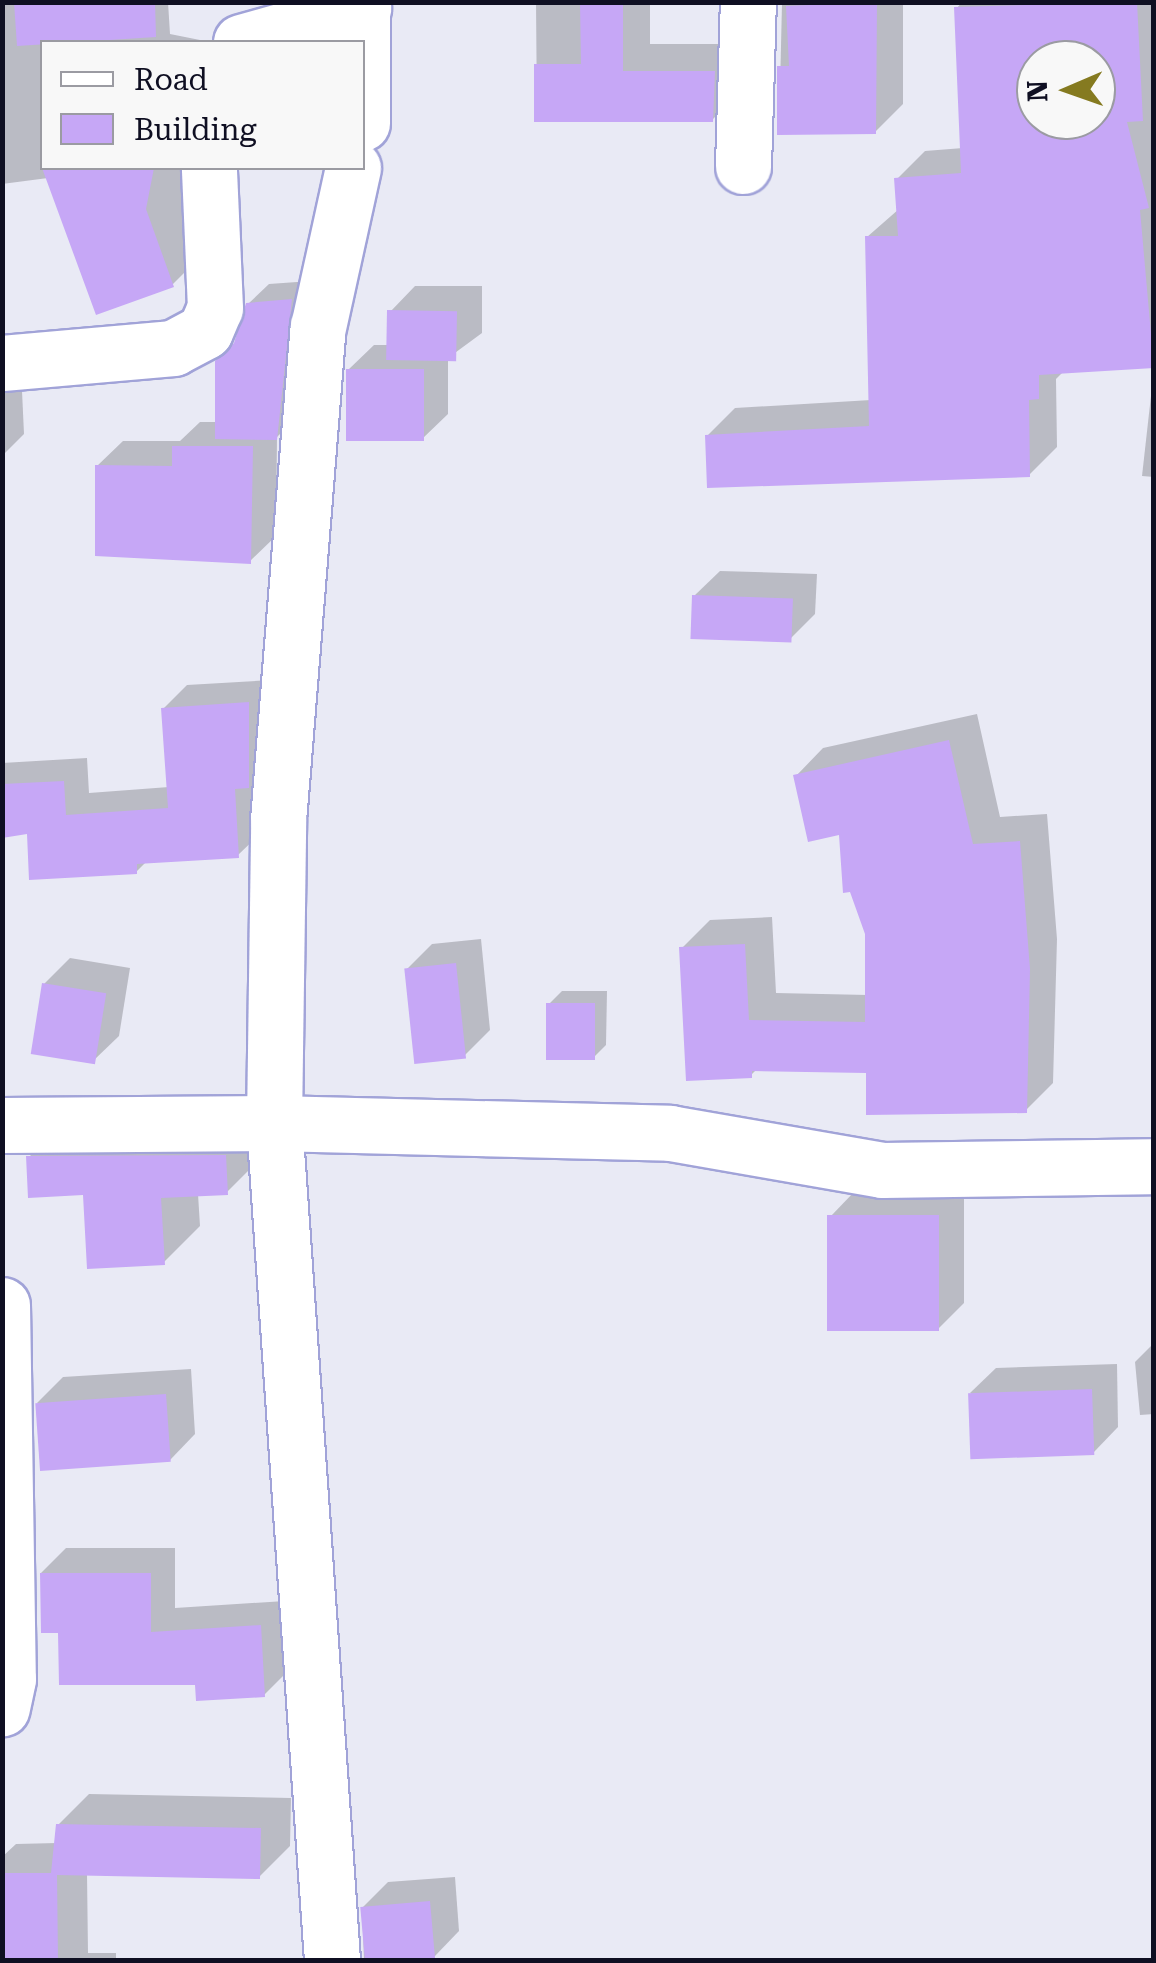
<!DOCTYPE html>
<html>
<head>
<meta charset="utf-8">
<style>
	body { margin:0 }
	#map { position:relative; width:1156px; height:1963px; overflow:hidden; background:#e9eaf5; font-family:"Roboto Serif",serif }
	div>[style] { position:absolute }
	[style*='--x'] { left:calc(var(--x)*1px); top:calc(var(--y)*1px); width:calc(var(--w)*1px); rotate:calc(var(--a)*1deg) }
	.shadow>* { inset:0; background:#0003 }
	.building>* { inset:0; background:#c6a7f6; transform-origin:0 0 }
	.roads { filter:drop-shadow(2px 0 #a1a3d8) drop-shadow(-2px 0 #a1a3d8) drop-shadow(0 2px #a1a3d8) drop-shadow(0 -2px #a1a3d8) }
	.minor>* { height:55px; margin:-27.5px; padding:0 27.5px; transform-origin:27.5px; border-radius:27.5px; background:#fff }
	span { translate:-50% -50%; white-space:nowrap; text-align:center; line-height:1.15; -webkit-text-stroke:10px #f8f8f8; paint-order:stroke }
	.frame { position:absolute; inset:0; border:5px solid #0f0f22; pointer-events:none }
	.legend { position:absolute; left:40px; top:40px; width:325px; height:130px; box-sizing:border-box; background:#f8f8f8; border:2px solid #9b9ba2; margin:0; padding:12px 18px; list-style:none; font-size:30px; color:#0f0f22 }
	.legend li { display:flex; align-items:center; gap:20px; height:50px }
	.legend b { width:50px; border:2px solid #9b9ba2 }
	.north { position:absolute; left:1016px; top:40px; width:100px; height:100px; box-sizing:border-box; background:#f8f8f8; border:2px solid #9b9ba2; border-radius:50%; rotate:268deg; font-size:28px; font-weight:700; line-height:40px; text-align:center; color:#0f0f22 }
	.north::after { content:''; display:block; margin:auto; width:35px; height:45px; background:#857a20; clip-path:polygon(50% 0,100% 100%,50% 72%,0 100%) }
</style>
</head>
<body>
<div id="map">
	<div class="shadow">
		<div style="clip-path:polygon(2px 2px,168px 2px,170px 34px,205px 41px,42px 42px,42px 168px,180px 168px,206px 251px,172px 285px,48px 178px,2px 184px)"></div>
		<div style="clip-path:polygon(536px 2px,650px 2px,650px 44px,742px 44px,740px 92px,712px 120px,537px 120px)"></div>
		<div style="clip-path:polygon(903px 2px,903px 104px,875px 132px,779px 132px,782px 3px)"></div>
		<div style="clip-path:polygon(evenodd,962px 2px,1154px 2px,1154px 365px,1064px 371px,1056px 379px,1057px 447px,1029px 475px,707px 436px,735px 408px,871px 400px,867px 237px,899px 209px,897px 179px,925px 151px,963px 148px,957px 8px,962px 2px,1036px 60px,1096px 60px,1096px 120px,1036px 120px,1036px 60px)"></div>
		<div style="clip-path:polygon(311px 281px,296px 418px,277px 437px,276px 536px,250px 561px,97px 466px,123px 441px,180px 441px,200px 422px,218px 422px,248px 304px,269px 284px)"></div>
		<div style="clip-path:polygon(415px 286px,482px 286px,482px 333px,448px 358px,448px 414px,422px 439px,348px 370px,374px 345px,390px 345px,390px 312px)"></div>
		<div style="clip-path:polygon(2px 357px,21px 369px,24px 434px,2px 456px)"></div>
		<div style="clip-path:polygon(1154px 369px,1154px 477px,1142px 476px)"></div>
		<div style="clip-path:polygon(720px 571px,817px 574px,815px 614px,790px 639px,694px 596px)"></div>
		<div style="clip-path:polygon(271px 680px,262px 832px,238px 855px,147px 861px,136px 872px,29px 831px,2px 836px,2px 763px,87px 758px,89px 793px,169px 787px,163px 709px,187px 685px)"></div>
		<div style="clip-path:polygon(977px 714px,1000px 817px,1047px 814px,1057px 939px,1053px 1083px,1026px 1110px,868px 1071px,757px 1069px,751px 1075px,682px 948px,710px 920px,772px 917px,776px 993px,868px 995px,867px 934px,842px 831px,796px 776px,823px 748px)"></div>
		<div style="clip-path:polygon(481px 939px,490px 1030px,465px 1055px,407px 969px,432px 944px)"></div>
		<div style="clip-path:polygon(70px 958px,130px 968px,119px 1036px,93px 1061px,44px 984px)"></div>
		<div style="clip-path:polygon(562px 991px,607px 991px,606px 1045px,593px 1058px,549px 1004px)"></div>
		<div style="clip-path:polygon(261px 1120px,263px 1156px,227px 1192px,198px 1194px,200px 1226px,164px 1262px,86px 1193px,29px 1157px,65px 1121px)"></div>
		<div style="clip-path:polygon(964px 1190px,964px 1303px,939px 1328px,830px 1217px,855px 1191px)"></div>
		<div style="clip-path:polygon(1154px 1343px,1154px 1414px,1140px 1415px,1135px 1362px)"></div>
		<div style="clip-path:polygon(1117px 1364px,1118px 1427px,1093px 1453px,970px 1393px,996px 1368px)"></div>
		<div style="clip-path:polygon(191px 1369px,195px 1434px,170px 1460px,37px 1403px,63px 1377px)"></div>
		<div style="clip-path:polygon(66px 1548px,175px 1548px,175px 1608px,285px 1601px,290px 1669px,264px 1695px,197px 1683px,40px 1574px)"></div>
		<div style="clip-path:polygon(89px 1794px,291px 1798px,290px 1846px,259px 1877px,87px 1873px,88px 1953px,116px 1953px,116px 1960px,2px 1960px,2px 1857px,16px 1844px,57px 1843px,58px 1825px)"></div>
		<div style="clip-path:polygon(455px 1877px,459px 1931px,434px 1957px,364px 1960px,362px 1908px,388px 1882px)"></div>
	</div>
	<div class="building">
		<div style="clip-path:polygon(14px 2px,155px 2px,156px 37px,17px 46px)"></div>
		<div style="clip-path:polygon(580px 2px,623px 2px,623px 71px,715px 71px,713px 122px,534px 122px,534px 64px,581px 64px)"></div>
		<div style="clip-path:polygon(877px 2px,876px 134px,777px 135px,777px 66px,789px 66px,786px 6px)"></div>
		<div style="clip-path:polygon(evenodd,1137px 2px,1143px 121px,1127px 122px,1149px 208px,1140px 210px,1154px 368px,1039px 375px,1039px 399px,1029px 400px,1030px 477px,707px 488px,705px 435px,869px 426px,865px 236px,898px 236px,894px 178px,961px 173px,954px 7px,1137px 2px,1036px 60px,1096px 60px,1096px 120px,1036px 120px,1036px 60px)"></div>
		<div style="clip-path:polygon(42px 168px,154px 168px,146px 209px,174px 287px,96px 315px)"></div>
		<div style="clip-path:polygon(292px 299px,277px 440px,215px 439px,215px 361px,234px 343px,246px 303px)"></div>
		<div style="left:387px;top:310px;width:70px;height:50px;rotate:1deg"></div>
		<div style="left:346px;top:369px;width:78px;height:72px"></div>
		<div style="clip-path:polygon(172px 446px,253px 446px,251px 564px,95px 556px,95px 465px,172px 466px)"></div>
		<div style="left:692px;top:595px;width:101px;height:44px;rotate:2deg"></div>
		<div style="clip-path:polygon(249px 702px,249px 788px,235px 789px,239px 858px,137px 864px,137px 874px,29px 880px,27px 834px,2px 838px,2px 784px,64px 781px,66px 815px,168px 808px,161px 708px)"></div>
		<div style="clip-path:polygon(949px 740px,973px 844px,1020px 841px,1030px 969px,1027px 1113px,866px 1115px,866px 1073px,752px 1071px,752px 1078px,686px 1081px,679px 947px,745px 944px,749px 1020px,865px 1022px,865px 934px,850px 892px,843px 893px,839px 835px,808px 842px,793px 775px)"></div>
		<div style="left:456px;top:963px;width:96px;height:52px;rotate:84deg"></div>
		<div style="left:42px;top:983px;width:65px;height:72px;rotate:9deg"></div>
		<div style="left:546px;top:1003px;width:49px;height:57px"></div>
		<div style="clip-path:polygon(226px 1155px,228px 1195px,161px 1198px,165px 1265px,87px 1269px,83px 1195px,28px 1198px,26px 1156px)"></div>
		<div style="left:939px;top:1215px;width:116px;height:112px;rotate:90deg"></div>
		<div style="left:1092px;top:1389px;width:66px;height:124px;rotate:88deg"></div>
		<div style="left:166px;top:1394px;width:68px;height:131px;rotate:86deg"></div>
		<div style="clip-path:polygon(40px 1573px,151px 1573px,151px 1632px,261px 1625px,265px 1697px,196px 1701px,195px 1685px,59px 1685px,58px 1633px,41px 1633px)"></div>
		<div style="clip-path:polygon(56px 1824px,261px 1828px,260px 1879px,57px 1875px,58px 1960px,2px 1960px,2px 1873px,51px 1873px)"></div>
		<div style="left:430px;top:1901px;width:59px;height:70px;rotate:85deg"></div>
	</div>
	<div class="roads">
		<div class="minor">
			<div style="--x:362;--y:2;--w:121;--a:90"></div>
			<div style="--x:241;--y:42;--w:127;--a:-15.6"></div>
			<div style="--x:743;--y:166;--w:164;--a:-88.3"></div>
			<div style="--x:2;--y:363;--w:172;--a:-5"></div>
			<div style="--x:173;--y:348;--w:36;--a:-28"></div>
			<div style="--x:205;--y:331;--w:25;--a:-67"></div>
			<div style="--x:215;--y:308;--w:140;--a:-92.5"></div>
			<div style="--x:2;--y:1125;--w:272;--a:-0.4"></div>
			<div style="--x:274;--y:1123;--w:396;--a:1.4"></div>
			<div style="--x:670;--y:1133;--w:215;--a:9.9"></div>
			<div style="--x:882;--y:1170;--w:272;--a:-0.8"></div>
			<div style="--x:2;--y:1305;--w:374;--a:89.1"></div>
			<div style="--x:8;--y:1679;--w:30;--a:102"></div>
			<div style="--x:332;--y:1960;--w:839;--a:-93.96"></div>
			<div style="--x:274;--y:1123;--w:303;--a:-89.2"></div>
			<div style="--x:278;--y:820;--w:495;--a:-85.4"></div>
			<div style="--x:318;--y:327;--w:163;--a:-77.6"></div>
		</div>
	</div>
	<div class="frame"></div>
	<ul class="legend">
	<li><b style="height:12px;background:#fff"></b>Road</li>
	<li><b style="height:28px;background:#c6a7f6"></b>Building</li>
	</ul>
	<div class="north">N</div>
</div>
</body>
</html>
